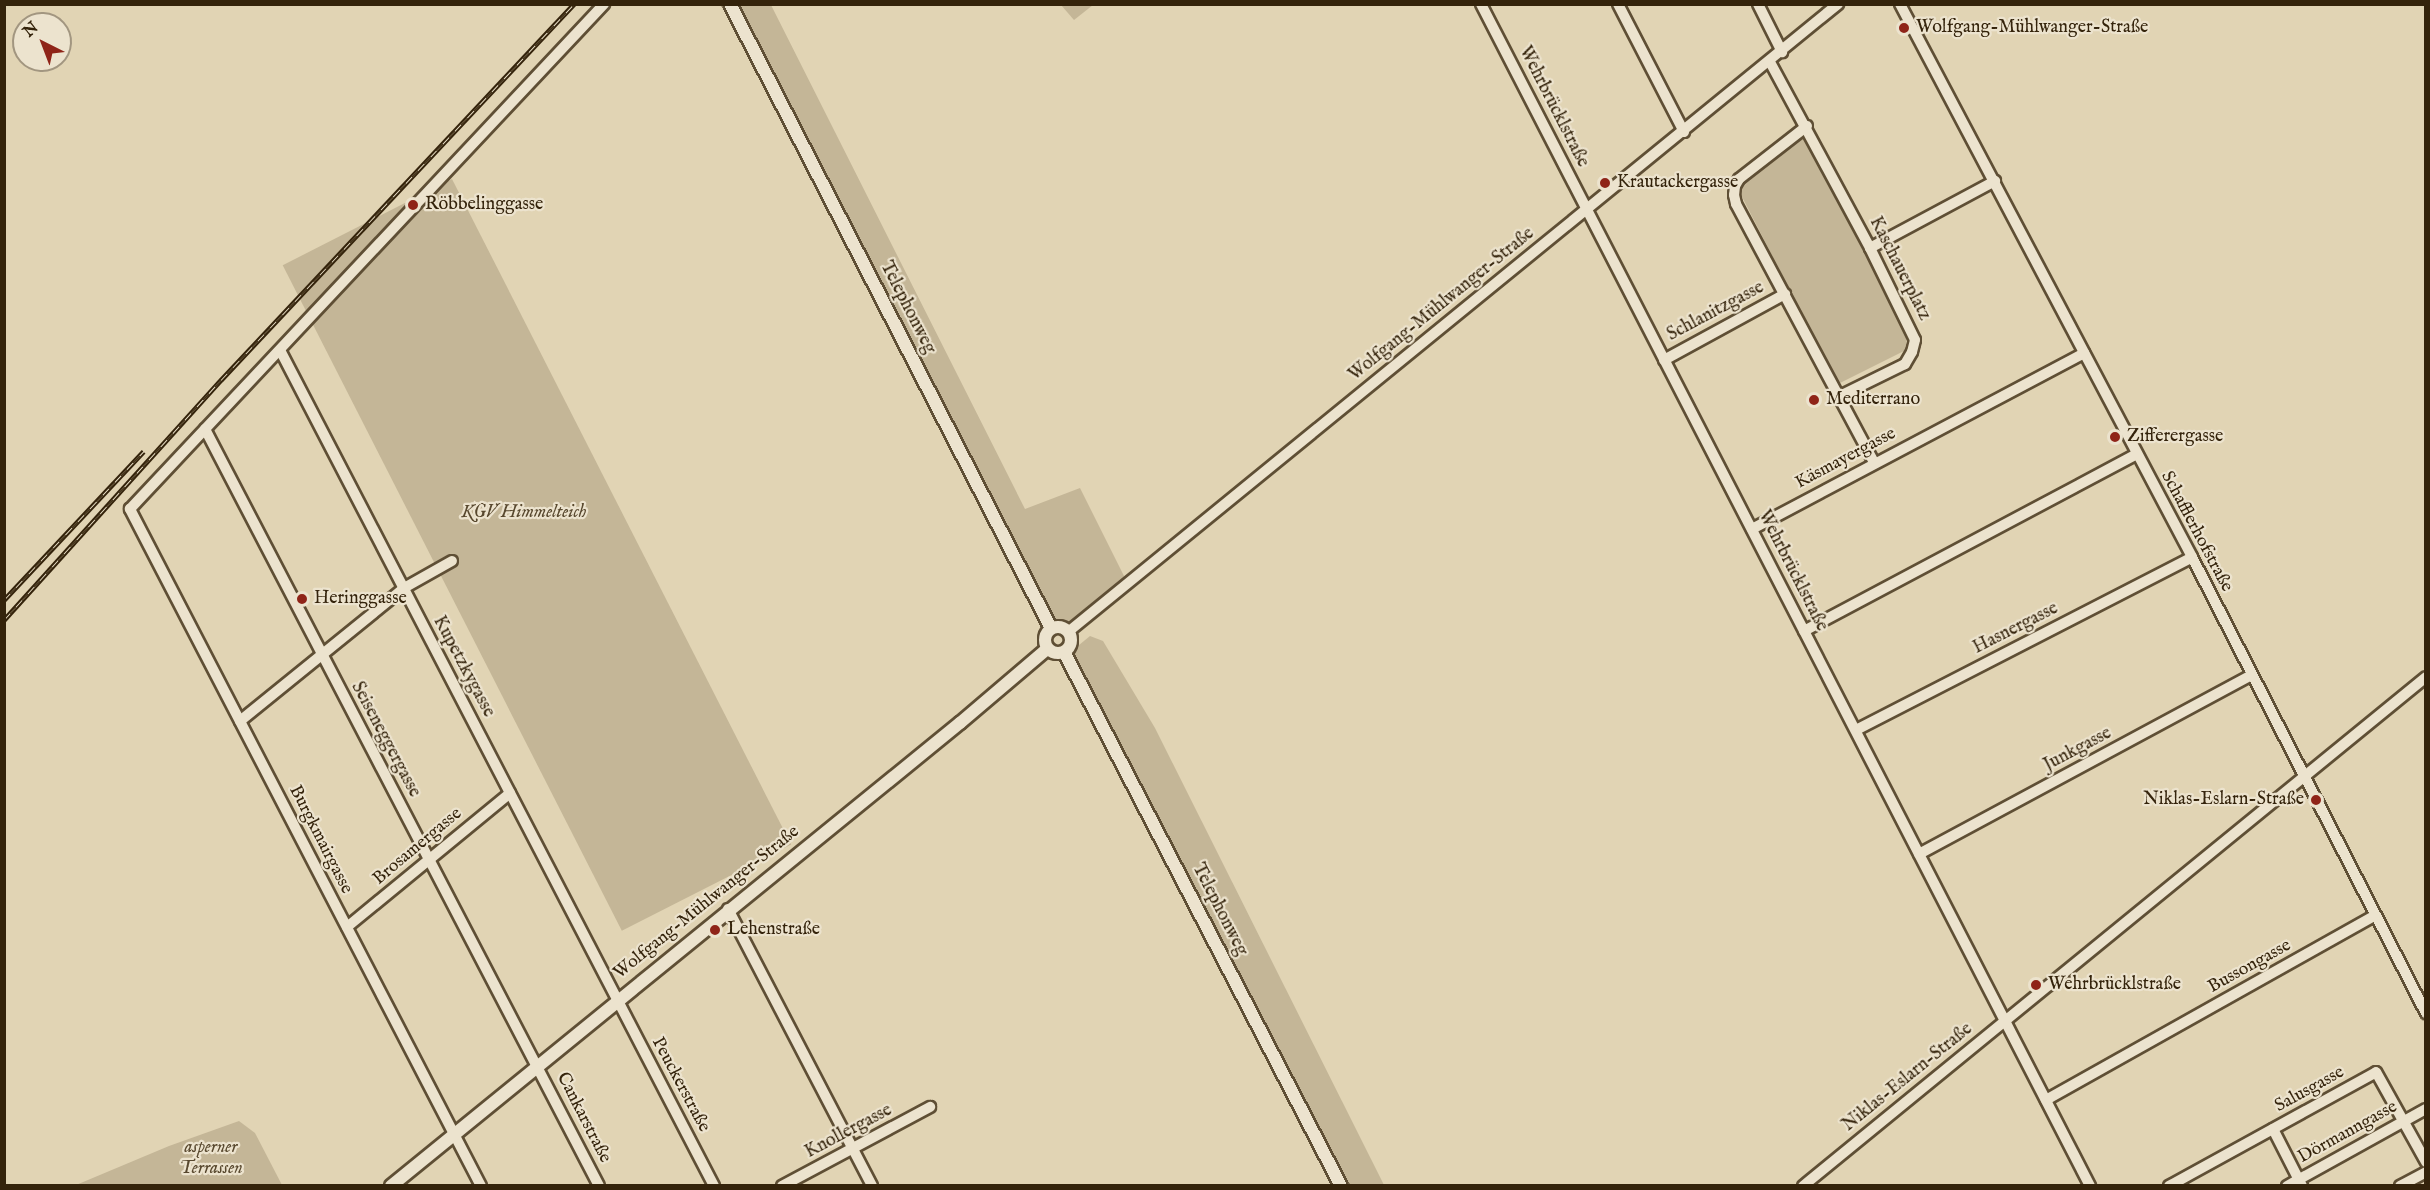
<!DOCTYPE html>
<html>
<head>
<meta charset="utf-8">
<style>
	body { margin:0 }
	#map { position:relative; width:2430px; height:1190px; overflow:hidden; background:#e1d4b4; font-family:"IM FELL English",serif }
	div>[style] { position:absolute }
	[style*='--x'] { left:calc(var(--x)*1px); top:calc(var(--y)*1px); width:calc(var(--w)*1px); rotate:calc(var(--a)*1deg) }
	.green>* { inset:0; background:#c4b697; transform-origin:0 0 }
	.roads { filter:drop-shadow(2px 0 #5f4f35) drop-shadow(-2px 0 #5f4f35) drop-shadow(0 2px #5f4f35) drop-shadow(0 -2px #5f4f35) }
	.minor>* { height:10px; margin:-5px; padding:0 5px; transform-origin:5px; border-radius:5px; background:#ece3ce }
	.tertiary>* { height:12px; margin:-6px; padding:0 6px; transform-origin:6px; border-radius:6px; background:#ece3ce }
	.tertiary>.ring { margin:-6px; padding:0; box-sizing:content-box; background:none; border:12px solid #ece3ce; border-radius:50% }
	.rail>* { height:5px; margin-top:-2.5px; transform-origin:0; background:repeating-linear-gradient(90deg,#ece3ce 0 9px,#34230b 0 18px); box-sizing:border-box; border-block:2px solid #34230b }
	.dots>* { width:16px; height:16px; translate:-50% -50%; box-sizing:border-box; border:3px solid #ece3ce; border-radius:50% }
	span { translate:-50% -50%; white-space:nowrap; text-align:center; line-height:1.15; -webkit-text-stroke:4.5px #ece3ce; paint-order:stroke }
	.poi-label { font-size:18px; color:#34230b }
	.left { translate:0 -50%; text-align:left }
	.right { translate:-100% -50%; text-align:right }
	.street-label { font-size:18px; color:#34230b }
	.park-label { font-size:18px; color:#58482e; font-style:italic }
	.frame { position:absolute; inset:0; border:6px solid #34230b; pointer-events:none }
	.north { position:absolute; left:12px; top:12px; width:60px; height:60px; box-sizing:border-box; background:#ece3ce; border:2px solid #a29680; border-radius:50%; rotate:318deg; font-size:16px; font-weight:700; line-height:24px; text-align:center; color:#34230b }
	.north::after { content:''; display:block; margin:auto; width:21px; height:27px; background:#8f2418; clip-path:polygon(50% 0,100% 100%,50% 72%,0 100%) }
</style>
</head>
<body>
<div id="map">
	<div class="green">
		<div style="clip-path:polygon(735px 5px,771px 5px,1025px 509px,1080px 488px,1125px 578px,1076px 619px,1068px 623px,1055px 619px)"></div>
		<div style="clip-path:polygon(1061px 5px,1093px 5px,1074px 20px)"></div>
		<div style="clip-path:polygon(1804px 135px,1907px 336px,1906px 350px,1838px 384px,1738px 189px,1740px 183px)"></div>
		<div style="left:452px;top:179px;width:747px;height:190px;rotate:63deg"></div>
		<div style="clip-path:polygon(1090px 636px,1103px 641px,1155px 728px,1384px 1185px,1349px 1185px,1072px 657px,1073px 650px)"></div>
		<div style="clip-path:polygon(239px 1121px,255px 1133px,282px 1185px,76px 1185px,169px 1146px)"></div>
	</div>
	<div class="roads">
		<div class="minor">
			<div style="--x:1481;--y:4;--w:1330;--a:62.74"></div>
			<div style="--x:1618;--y:4;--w:144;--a:62.7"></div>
			<div style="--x:1758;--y:4;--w:54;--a:63.4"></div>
			<div style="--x:1900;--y:4;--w:625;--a:62.16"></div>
			<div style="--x:2192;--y:557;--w:513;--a:62.84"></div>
			<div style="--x:1770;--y:62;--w:211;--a:61.7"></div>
			<div style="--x:1870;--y:248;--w:102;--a:63.9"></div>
			<div style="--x:1915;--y:340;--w:12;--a:104"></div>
			<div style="--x:1912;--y:352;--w:14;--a:120"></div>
			<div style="--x:1905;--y:364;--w:72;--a:153.8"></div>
			<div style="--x:1807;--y:126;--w:86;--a:142.1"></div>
			<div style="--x:1739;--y:179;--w:8;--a:120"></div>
			<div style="--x:1735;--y:186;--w:9;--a:96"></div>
			<div style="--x:1734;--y:195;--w:9;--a:77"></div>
			<div style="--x:1736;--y:204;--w:293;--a:61.9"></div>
			<div style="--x:1870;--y:248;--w:142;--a:-28.2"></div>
			<div style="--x:280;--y:350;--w:942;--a:62.56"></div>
			<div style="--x:1664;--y:360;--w:138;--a:-28.6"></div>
			<div style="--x:205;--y:429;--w:853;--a:62.5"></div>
			<div style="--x:1752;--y:529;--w:376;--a:-27.9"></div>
			<div style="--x:1804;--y:631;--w:377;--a:-28"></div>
			<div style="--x:1068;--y:632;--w:994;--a:-39.2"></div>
			<div style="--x:240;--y:721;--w:211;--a:-39"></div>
			<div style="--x:404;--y:588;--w:55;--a:-29.4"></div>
			<div style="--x:1856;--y:730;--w:378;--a:-27.2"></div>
			<div style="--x:1919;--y:854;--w:378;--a:-28.3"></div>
			<div style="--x:728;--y:909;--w:312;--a:62.5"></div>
			<div style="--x:347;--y:927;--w:211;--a:-39.4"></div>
			<div style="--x:2046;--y:1100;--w:377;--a:-29.3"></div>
			<div style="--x:2273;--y:1129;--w:64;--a:63"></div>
			<div style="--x:481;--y:1186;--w:763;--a:-117.41"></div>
			<div style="--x:130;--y:509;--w:693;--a:-46.81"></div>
			<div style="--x:782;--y:1186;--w:168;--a:-28.1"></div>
			<div style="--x:1803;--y:1186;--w:804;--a:-39.25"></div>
			<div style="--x:2169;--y:1186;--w:236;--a:-28.8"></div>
			<div style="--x:2376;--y:1072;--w:103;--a:60.9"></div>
			<div style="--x:2287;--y:1186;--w:159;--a:-29"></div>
			<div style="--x:2400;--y:1186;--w:30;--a:-28"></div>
		</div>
		<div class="tertiary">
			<div style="--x:730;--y:4;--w:702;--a:62.78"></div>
			<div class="ring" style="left:1045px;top:627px;width:14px;height:14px"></div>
			<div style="--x:1064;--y:652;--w:602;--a:62.58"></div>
			<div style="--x:391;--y:1186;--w:734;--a:-39.14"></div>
			<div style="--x:960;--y:723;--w:114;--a:-40.4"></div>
		</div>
	</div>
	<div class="rail">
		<div style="--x:4;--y:600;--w:204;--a:-46.8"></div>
		<div style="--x:4;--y:620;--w:324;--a:-47.9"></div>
		<div style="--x:221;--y:380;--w:516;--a:-46.81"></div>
	</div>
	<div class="dots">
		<div style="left:1904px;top:28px;background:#8f2418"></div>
		<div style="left:1605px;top:183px;background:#8f2418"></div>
		<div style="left:413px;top:205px;background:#8f2418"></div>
		<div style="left:1814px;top:400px;background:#8f2418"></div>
		<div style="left:2115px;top:437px;background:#8f2418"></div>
		<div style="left:302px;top:599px;background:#8f2418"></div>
		<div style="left:2316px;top:800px;background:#8f2418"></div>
		<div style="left:715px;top:930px;background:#8f2418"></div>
		<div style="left:2036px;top:985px;background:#8f2418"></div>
	</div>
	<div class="poi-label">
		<span class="left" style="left:1916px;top:28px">Wolfgang-Mühlwanger-Straße</span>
		<span class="left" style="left:1617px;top:183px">Krautackergasse</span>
		<span class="left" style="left:425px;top:205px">Röbbelinggasse</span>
		<span class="left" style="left:1826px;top:400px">Mediterrano</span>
		<span class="left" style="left:2127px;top:437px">Zifferergasse</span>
		<span class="left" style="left:314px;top:599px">Heringgasse</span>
		<span class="right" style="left:2304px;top:800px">Niklas-Eslarn-Straße</span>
		<span class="left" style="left:727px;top:930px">Lehenstraße</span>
		<span class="left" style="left:2048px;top:985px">Wehrbrücklstraße</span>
	</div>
	<div class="street-label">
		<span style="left:1553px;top:107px;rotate:63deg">Wehrbrücklstraße</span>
		<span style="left:1899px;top:269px;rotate:63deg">Kaschauerplatz</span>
		<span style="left:1442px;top:305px;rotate:-39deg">Wolfgang-Mühlwanger-Straße</span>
		<span style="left:907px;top:308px;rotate:63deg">Telephonweg</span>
		<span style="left:1716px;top:312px;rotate:-28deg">Schlanitzgasse</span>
		<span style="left:1846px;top:459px;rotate:-28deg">Käsmayergasse</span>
		<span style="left:2196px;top:532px;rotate:62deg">Schafflerhofstraße</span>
		<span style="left:1792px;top:571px;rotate:63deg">Wehrbrücklstraße</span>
		<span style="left:2016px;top:629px;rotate:-27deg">Hasnergasse</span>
		<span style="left:463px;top:667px;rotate:62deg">Kupetzkygasse</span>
		<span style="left:385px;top:740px;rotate:62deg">Seiseneggergasse</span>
		<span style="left:2078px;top:750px;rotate:-28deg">Junkgasse</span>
		<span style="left:320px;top:840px;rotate:63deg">Burgkmairgasse</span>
		<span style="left:418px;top:847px;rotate:-40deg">Brosamergasse</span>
		<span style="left:707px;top:903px;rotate:-39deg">Wolfgang-Mühlwanger-Straße</span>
		<span style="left:1219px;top:910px;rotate:63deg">Telephonweg</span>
		<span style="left:2250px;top:967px;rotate:-29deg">Bussongasse</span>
		<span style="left:1908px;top:1078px;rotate:-39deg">Niklas-Eslarn-Straße</span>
		<span style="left:680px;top:1085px;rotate:62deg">Peuckerstraße</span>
		<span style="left:2310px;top:1090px;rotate:-29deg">Salusgasse</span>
		<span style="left:583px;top:1118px;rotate:63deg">Cankarstraße</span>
		<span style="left:849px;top:1132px;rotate:-28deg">Knollergasse</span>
		<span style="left:2348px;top:1133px;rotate:-29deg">Dörmanngasse</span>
	</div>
	<div class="park-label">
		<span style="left:524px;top:513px">KGV Himmelteich</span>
		<span style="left:211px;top:1159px">asperner<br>Terrassen</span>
	</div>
	<div class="frame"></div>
	<div class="north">N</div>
</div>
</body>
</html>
